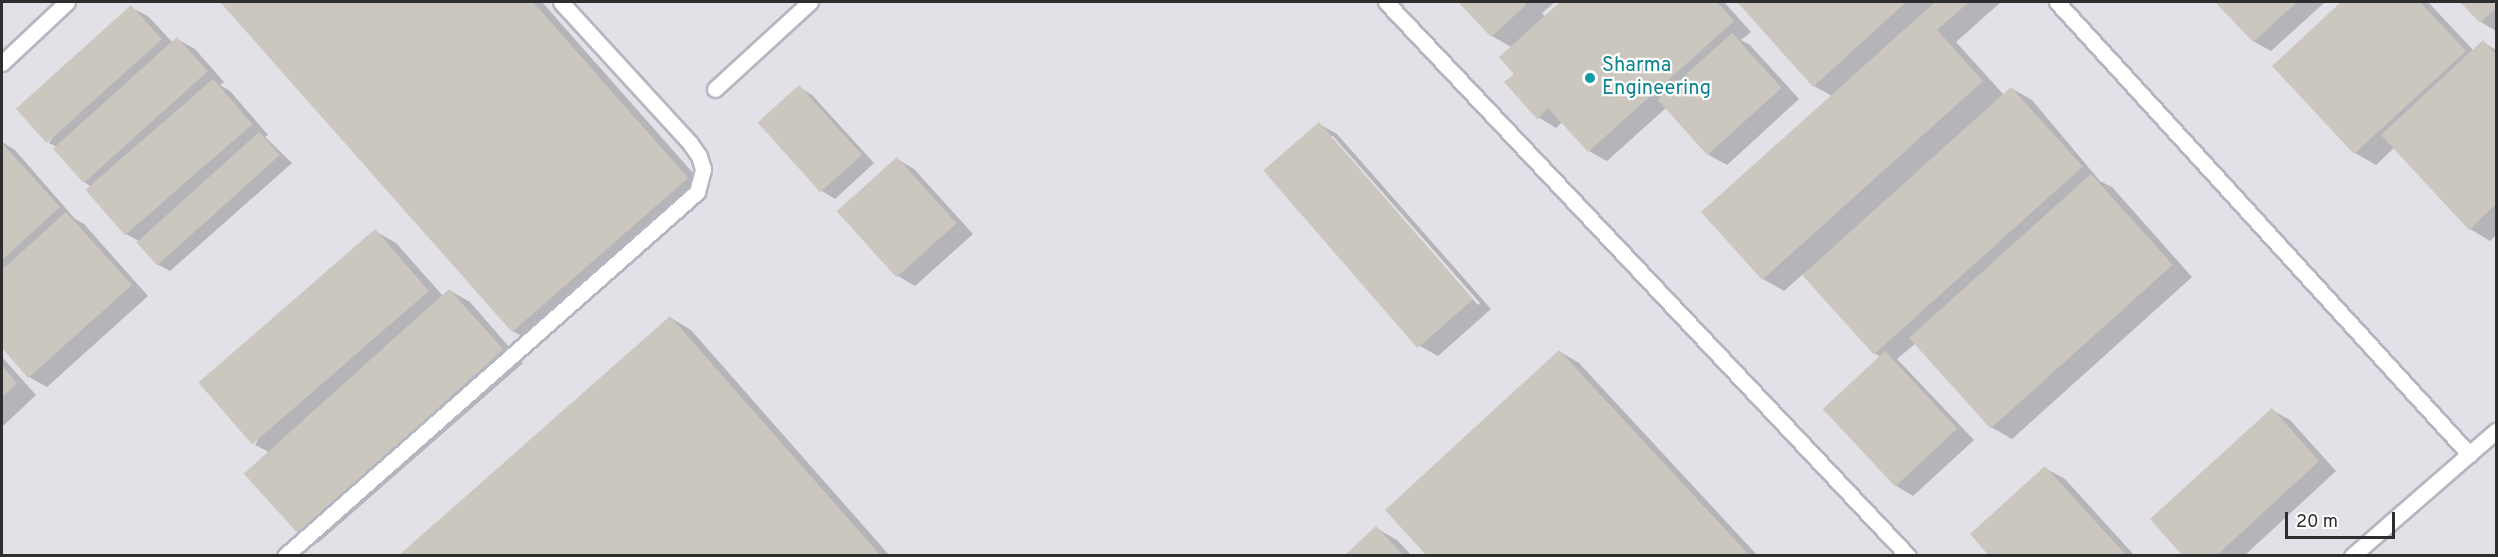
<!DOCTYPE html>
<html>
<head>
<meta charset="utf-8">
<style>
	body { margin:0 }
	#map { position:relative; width:2498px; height:557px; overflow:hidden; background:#efe9e1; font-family:Overpass,sans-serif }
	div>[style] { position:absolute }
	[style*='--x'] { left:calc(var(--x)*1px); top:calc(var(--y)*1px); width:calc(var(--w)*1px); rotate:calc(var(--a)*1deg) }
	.industrial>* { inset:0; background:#e3e1e8; transform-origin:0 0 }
	.shadow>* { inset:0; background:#0003 }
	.building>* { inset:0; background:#cbc7bf; transform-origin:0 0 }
	.roads { filter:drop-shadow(2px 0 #b4b7c1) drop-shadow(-2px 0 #b4b7c1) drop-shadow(0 2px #b4b7c1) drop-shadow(0 -2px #b4b7c1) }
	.service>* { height:15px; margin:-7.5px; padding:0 7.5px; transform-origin:7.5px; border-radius:7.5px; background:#fff }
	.dots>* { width:16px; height:16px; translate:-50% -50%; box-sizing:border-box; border:3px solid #fff; border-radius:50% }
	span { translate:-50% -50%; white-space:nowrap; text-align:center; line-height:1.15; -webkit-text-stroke:4.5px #fff; paint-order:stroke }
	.culture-label { font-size:20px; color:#0d838f }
	.left { translate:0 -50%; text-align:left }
	.frame { position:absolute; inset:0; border:3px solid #2e2e2e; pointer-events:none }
	.scale { position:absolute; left:2285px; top:512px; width:110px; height:27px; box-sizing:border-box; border:3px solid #2e2e2e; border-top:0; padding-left:8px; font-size:18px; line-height:21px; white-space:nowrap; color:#2e2e2e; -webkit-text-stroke:4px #fff; paint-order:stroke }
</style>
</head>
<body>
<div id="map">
	<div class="industrial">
		<div style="left:2px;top:2px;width:2494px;height:553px"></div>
	</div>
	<div class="shadow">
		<div style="clip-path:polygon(222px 2px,542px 2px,708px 190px,533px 343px,513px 331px)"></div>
		<div style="clip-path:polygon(1460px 2px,1555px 2px,1542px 13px,1545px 17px,1562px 2px,1724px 2px,1751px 32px,1741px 40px,1750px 45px,1799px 99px,1727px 165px,1709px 155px,1666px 108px,1607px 161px,1589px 151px,1562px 122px,1556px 128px,1538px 117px,1516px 74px,1511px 47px,1492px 36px)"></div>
		<div style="clip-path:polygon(1738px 2px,2001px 2px,1956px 42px,2004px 95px,2011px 88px,2032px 100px,2100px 181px,2112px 187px,2192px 277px,2012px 439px,1991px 427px,1916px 343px,1897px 359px,1974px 440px,1913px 496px,1895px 485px,1881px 357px,1872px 352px,1803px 274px,1784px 291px,1763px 279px,1703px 212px,1832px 96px,1814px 86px)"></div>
		<div style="clip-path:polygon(2217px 2px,2325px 2px,2271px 51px,2253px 41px)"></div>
		<div style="clip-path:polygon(2343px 2px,2428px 2px,2474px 51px,2483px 42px,2496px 50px,2496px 235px,2490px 241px,2470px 229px,2395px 147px,2376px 165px,2355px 153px,2274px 66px)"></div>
		<div style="clip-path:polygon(2462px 2px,2496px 2px,2496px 31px,2481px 22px)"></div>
		<div style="clip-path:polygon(131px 7px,149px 17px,173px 43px,177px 39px,195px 49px,224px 82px,220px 85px,230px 91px,268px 135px,265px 137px,292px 163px,170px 271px,157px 264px,139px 241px,126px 234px,92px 187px,84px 182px,55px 149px,57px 147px,49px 143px)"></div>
		<div style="clip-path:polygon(799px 87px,812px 95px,874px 163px,835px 199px,822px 191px,760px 122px)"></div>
		<div style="clip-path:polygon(evenodd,1319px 124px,1337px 134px,1491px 309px,1438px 356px,1420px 346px,1319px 124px,1329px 136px,1333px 136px,1480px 303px,1478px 305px,1329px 136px)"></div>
		<div style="clip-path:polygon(2px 142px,15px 150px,75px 219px,84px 224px,148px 296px,47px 387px,29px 377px,2px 346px)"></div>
		<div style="clip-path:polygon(897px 159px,914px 169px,973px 234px,915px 286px,898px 276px)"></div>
		<div style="clip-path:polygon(375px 231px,396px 243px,443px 296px,449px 290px,470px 302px,523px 363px,318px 543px,297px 532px,267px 451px,255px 445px)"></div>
		<div style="clip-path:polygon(671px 318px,691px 330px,890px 556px,400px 556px)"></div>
		<div style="clip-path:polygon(1559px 351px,1579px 363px,1758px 556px,1429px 556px)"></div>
		<div style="clip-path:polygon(2px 357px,36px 395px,2px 427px)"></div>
		<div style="clip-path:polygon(2272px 410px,2290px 420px,2336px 471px,2244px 556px,2185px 556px)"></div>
		<div style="clip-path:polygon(2045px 468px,2065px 479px,2135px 556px,1991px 556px)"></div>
		<div style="clip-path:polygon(1376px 528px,1397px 540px,1412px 556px,1346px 556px)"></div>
	</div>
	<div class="building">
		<div style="clip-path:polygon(220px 2px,533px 2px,688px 178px,512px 332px)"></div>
		<div style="clip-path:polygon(1458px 2px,1523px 2px,1526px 5px,1491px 37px)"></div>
		<div style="clip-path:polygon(1560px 2px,1717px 2px,1734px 21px,1588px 152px,1548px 108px,1537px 119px,1504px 82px,1514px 74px,1499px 57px)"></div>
		<div style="clip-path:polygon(1737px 2px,1906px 2px,1813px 87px)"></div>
		<div style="clip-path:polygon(1935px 2px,1969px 2px,1937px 30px,1983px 81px,1762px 280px,1701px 212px)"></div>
		<div style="clip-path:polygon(2215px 2px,2297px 2px,2253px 42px)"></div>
		<div style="clip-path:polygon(2341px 2px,2420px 2px,2466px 51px,2354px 154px,2272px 66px)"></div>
		<div style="clip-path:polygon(2460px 2px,2496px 2px,2496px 8px,2480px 23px)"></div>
		<div style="left:131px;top:5px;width:46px;height:155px;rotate:48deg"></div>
		<div style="left:1732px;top:33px;width:74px;height:100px;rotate:48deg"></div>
		<div style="left:177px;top:37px;width:46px;height:167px;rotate:48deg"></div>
		<div style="clip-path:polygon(2483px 40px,2496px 55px,2496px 204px,2469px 230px,2381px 135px)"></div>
		<div style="left:213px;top:79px;width:60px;height:169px;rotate:49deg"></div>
		<div style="left:799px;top:85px;width:94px;height:56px;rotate:48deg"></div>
		<div style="left:2011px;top:87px;width:107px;height:281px;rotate:48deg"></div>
		<div style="left:1319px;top:122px;width:235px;height:74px;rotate:49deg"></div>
		<div style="left:259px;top:132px;width:31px;height:165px;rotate:48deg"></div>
		<div style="clip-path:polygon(2px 143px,60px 207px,2px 260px)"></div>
		<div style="left:897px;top:157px;width:89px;height:81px;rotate:48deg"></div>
		<div style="left:2091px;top:174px;width:122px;height:245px;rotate:48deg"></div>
		<div style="clip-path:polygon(66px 212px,132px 285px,28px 378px,2px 348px,2px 270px)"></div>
		<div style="left:375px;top:229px;width:82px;height:234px;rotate:49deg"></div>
		<div style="left:449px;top:289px;width:81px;height:276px;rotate:48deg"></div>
		<div style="clip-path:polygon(670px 316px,881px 556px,398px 556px)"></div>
		<div style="clip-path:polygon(1559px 350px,1750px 556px,1427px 556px,1385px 510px)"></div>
		<div style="left:1885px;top:351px;width:106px;height:85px;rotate:47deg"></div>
		<div style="clip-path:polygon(2px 366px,17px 383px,2px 397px)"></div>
		<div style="clip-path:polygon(2272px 408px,2319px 461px,2216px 556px,2183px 556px,2150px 519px)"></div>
		<div style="clip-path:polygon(2045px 466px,2127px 556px,1989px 556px,1970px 534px)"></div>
		<div style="clip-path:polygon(1376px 526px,1404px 556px,1344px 556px)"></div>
	</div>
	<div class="roads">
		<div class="service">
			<div style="--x:1386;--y:2;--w:761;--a:46.7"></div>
			<div style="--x:2057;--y:2;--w:612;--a:47.65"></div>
			<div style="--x:2;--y:63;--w:89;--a:-43.2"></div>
			<div style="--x:715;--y:89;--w:129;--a:-42.5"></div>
			<div style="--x:285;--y:556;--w:550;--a:-41.46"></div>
			<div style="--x:697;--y:192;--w:24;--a:-75"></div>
			<div style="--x:703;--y:169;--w:14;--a:-107"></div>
			<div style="--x:699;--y:156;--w:16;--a:-125"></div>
			<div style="--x:690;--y:143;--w:191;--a:-132.5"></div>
			<div style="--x:2352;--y:556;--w:191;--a:-41"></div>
		</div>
	</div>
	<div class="dots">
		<div style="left:1590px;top:78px;background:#0f9aa8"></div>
	</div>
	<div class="culture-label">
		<span class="left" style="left:1602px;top:78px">Sharma<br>Engineering</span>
	</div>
	<div class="frame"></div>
	<div class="scale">20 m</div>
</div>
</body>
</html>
